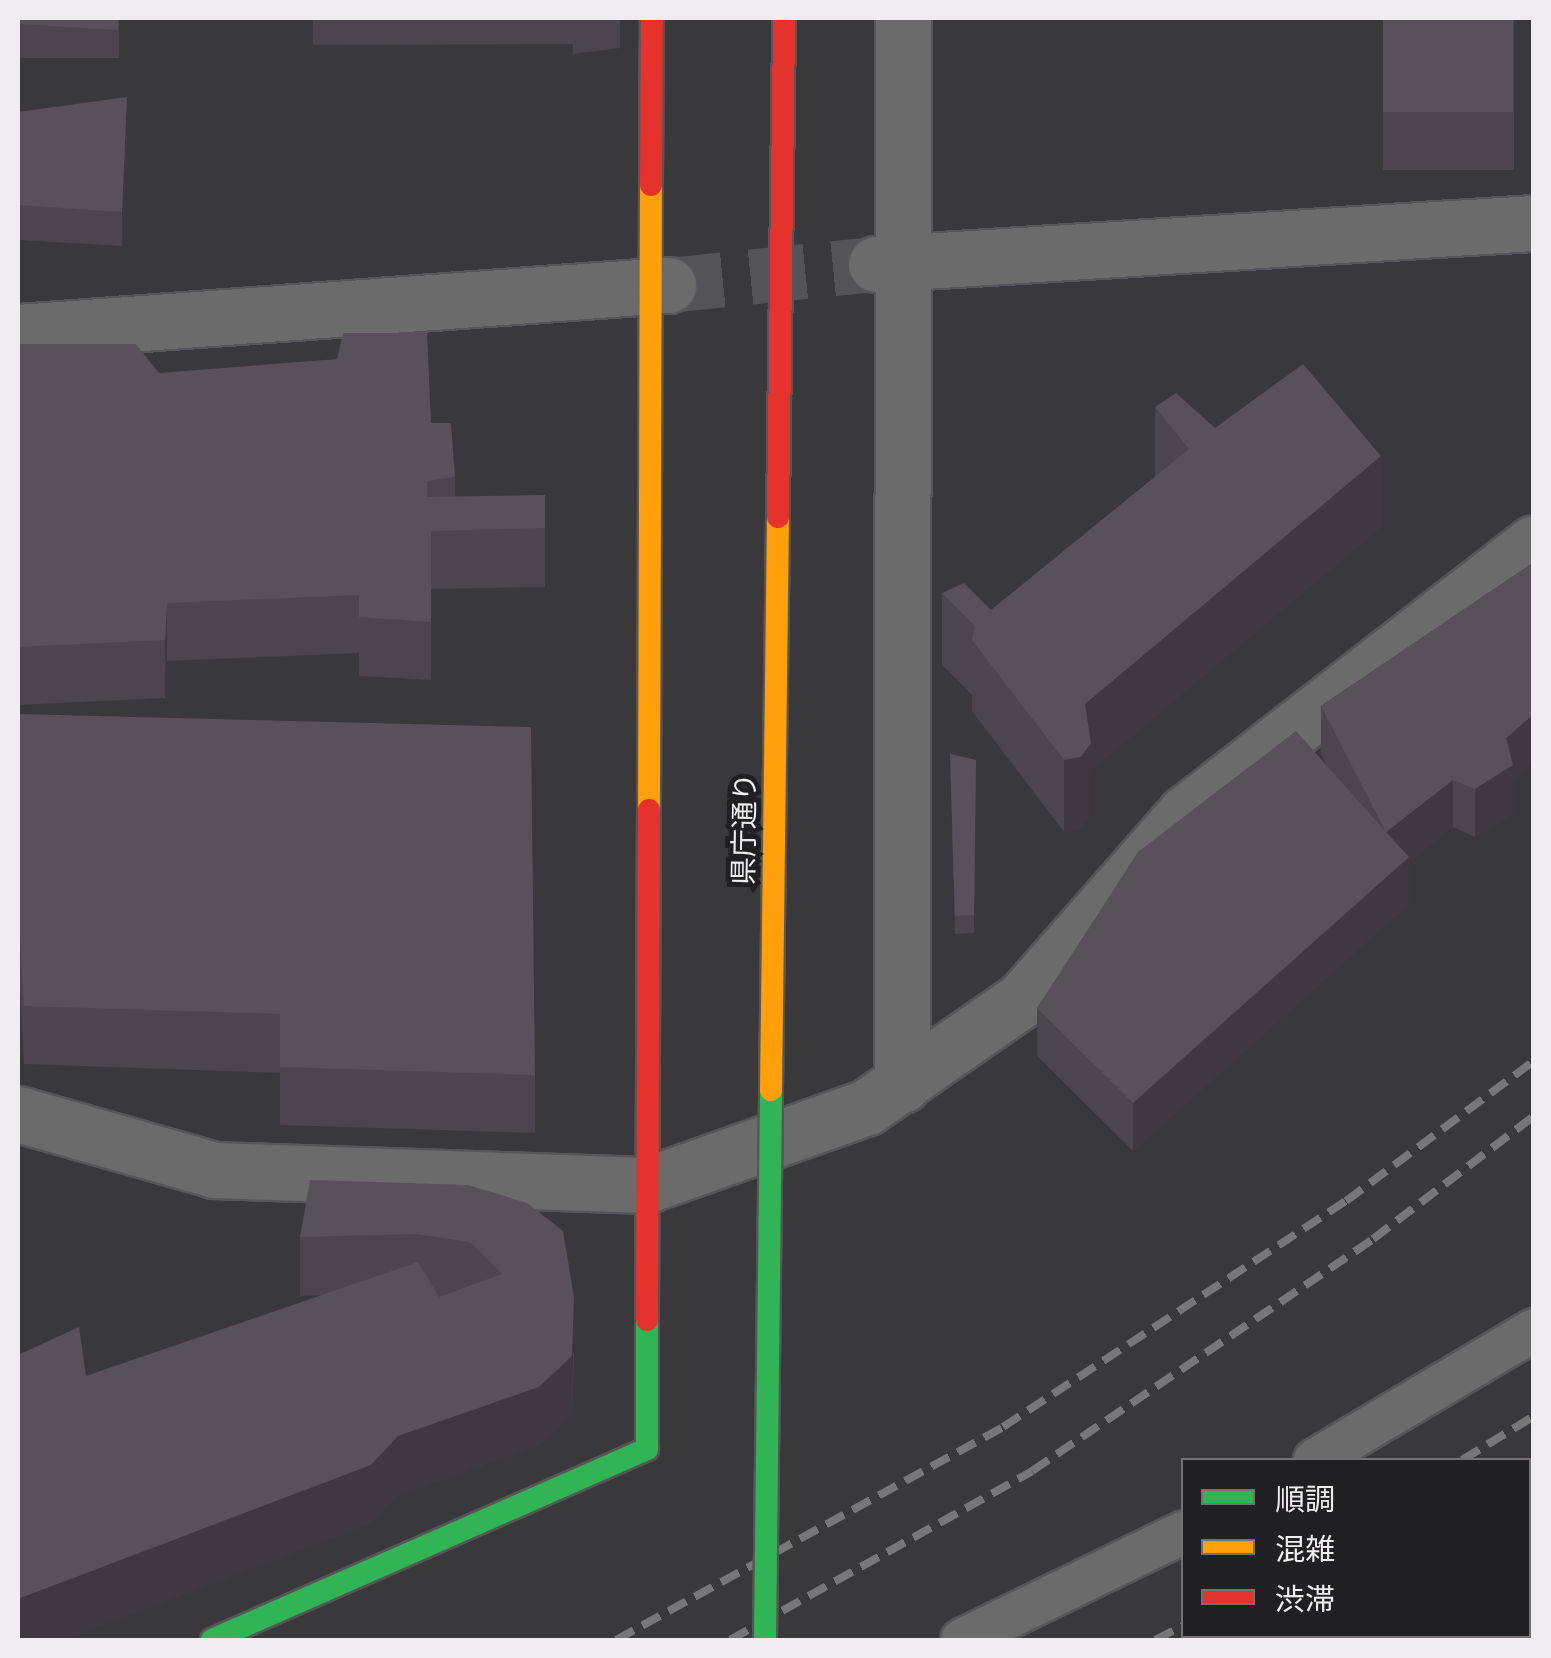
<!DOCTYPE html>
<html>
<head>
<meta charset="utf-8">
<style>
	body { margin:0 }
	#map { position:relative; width:1551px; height:1658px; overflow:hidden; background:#39383a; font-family:"DejaVu Sans","Noto Sans JP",sans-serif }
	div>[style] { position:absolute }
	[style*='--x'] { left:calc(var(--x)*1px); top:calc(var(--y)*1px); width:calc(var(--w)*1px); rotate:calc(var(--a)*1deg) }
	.street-tunnel>* { height:55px; margin-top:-27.5px; transform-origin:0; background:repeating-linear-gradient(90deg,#545355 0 55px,transparent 0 83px) }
	.roads { filter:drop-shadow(2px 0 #565557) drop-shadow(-2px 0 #565557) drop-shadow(0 2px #565557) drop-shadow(0 -2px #565557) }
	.lane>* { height:42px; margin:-21px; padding:0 21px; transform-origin:21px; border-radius:21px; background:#6c6b6c }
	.street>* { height:55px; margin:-27.5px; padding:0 27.5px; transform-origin:27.5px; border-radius:27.5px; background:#6c6b6c }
	.fast>* { height:22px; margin:-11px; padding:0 11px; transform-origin:11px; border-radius:11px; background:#30b455 }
	.slow>* { height:22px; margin:-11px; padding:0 11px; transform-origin:11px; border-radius:11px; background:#ff9f0a }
	.jam>* { height:22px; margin:-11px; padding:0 11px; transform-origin:11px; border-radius:11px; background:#e5322d }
	.rail>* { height:8px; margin-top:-4px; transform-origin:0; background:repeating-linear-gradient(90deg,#777678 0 20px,transparent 0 30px) }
	.bridges { filter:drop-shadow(2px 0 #565557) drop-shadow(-2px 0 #565557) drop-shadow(0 2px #565557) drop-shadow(0 -2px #565557) }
	.fast-bridge>* { height:22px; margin:-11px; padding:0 11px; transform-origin:11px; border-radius:11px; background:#30b455 }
	.slow-bridge>* { height:22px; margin:-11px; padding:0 11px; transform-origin:11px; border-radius:11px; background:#ff9f0a }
	.jam-bridge>* { height:22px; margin:-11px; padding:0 11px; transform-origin:11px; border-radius:11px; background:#e5322d }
	.wall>* { inset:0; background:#4b464c; transform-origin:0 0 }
	.shaded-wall>* { inset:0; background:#3d393e }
	.building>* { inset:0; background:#575158; transform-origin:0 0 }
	span { translate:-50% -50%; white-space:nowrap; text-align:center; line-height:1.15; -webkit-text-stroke:10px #201f21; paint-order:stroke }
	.street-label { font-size:28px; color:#efedf0 }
	.frame { position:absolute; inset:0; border:20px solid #efedf0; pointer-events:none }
	.legend { position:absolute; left:1181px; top:1458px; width:350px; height:180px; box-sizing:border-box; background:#201f21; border:2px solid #737174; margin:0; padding:12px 18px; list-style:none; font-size:30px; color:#efedf0 }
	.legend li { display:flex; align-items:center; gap:20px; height:50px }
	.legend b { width:50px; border:2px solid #737174 }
</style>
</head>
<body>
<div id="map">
	<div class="street-tunnel">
		<div style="--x:668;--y:285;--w:209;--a:-5.8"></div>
	</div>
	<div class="roads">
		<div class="lane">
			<div style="--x:1315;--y:1460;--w:255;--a:-30.7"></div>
			<div style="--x:962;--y:1640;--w:247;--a:-25.9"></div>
		</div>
		<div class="street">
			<div style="--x:876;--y:264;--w:659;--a:-3.57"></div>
			<div style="--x:18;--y:332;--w:652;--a:-4.14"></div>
			<div style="--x:902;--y:1085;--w:1067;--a:-89.95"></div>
			<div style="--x:18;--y:1114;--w:204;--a:15.9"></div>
			<div style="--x:214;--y:1170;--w:433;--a:2"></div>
			<div style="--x:647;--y:1185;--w:233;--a:-19.5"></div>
			<div style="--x:867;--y:1107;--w:190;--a:-34.7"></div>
			<div style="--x:1023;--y:999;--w:247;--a:-48.8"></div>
			<div style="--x:1186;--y:813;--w:440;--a:-37.8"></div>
		</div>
		<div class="fast">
			<div style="--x:212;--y:1640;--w:475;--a:-23.7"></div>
			<div style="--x:647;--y:1449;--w:129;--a:-90"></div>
		</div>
		<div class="slow">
			<div style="--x:649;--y:810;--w:625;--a:-89.82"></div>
		</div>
		<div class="jam">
			<div style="--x:651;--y:185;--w:167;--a:-89.7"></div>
			<div style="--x:647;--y:1320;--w:510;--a:-89.78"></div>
		</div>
	</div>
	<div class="rail">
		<div style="--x:1462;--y:1460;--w:84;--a:-31.4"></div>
		<div style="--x:1528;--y:1475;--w:7;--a:-27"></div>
		<div style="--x:616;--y:1640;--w:442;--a:-28.8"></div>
		<div style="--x:1003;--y:1427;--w:411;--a:-33.4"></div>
		<div style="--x:1346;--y:1201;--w:234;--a:-36.7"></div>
		<div style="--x:730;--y:1640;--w:346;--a:-29.2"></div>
		<div style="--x:1032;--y:1471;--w:412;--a:-34.2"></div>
		<div style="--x:1373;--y:1239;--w:203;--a:-37.4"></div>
		<div style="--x:1155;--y:1640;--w:33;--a:-27"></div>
		<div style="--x:1254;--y:1640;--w:10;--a:-24"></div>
	</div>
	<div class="bridges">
		<div class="fast-bridge">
			<div style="--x:765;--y:1640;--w:550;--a:-89.37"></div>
		</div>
		<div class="slow-bridge">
			<div style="--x:771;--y:1090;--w:573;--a:-89.3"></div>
		</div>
		<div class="jam-bridge">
			<div style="--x:778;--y:517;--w:499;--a:-89.3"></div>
		</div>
	</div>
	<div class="wall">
		<div style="left:18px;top:18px;width:101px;height:40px"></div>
		<div style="clip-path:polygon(313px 18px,620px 18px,620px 48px,573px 54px,573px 44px,313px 45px)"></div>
		<div style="left:1383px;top:18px;width:131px;height:152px"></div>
		<div style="clip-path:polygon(18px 112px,127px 131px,122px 246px,18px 240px)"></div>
		<div style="clip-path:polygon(18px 344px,159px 373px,431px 423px,455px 477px,455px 497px,545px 495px,545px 587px,431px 589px,431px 680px,359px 676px,359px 653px,167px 661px,165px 698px,18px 705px)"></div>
		<div style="clip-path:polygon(1155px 407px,1215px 428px,1381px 527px,1091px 770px,1091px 814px,1081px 828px,1064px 832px,972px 711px,972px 695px,942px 665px,942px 593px,991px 610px,1155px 477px)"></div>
		<div style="clip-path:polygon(1534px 562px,1534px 761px,1513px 780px,1513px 813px,1475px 837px,1453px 827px,1409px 862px,1409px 904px,1133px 1151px,1037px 1056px,1037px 1008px,1327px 766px,1321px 754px,1321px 706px)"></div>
		<div style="clip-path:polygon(18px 714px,535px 1075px,535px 1133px,280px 1125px,280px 1073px,24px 1064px,18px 954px)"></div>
		<div style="clip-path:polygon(950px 754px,976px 760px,974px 933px,955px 934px)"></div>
		<div style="clip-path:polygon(468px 1185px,574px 1355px,572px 1414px,539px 1445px,398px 1495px,371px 1523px,62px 1640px,18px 1640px,86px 1376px,322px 1295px,300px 1296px,300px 1237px)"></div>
	</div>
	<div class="shaded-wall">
		<div style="clip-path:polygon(127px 97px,127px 131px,122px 246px,122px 212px)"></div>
		<div style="clip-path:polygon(1381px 456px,1381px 527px,1091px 770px,1091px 814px,1081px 828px,1064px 832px,1064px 760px,1085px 704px)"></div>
		<div style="clip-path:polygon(167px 603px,167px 661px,165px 698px,165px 640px)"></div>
		<div style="clip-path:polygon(1534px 714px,1534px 761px,1513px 780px,1513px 813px,1475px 837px,1475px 789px,1506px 738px)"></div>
		<div style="clip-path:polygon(1453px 780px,1453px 827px,1409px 862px,1409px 904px,1133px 1151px,1133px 1103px,1386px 832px)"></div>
		<div style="clip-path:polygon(574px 1297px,572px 1414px,539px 1445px,398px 1495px,371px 1523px,62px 1640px,18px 1640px,18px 1599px,398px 1436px)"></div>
	</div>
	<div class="building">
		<div style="clip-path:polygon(18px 18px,118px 18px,118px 30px,18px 24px)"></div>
		<div style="left:1383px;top:18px;width:130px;height:94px"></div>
		<div style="clip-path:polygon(127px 97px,122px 212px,18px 205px,18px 112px)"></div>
		<div style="clip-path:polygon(343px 333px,427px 333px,431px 423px,451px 423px,455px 477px,427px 481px,427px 497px,545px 495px,545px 528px,431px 531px,431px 622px,359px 617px,359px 595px,167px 603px,165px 640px,18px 647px,18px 344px,136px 344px,159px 373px,337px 359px)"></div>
		<div style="clip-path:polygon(1303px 364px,1381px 456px,1085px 704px,1091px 743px,1081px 757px,1064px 760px,972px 640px,975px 626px,942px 593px,964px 583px,991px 610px,1189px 449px,1155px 407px,1176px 393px,1215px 428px)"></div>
		<div style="clip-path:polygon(1534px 562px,1534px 714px,1506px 738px,1513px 765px,1475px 789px,1453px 780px,1386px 832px,1409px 857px,1133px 1103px,1037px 1008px,1138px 852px,1296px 731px,1386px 832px,1321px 706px)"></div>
		<div style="clip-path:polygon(18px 714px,531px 727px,535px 1075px,280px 1067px,280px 1014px,24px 1006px,18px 896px)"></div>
		<div style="clip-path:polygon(950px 754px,976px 760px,974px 915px,955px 916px)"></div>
		<div style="clip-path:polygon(310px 1180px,468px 1185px,527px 1203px,563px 1231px,574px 1297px,572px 1356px,539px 1387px,398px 1436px,371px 1465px,18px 1599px,18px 1355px,79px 1327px,86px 1376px,418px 1262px,439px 1297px,502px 1274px,470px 1242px,416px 1234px,300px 1237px)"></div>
	</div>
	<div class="street-label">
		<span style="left:745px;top:829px;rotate:-89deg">県庁通り</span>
	</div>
	<div class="frame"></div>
	<ul class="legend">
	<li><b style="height:12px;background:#30b455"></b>順調</li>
	<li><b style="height:12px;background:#ff9f0a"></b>混雑</li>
	<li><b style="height:12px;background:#e5322d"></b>渋滞</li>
	</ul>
</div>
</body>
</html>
